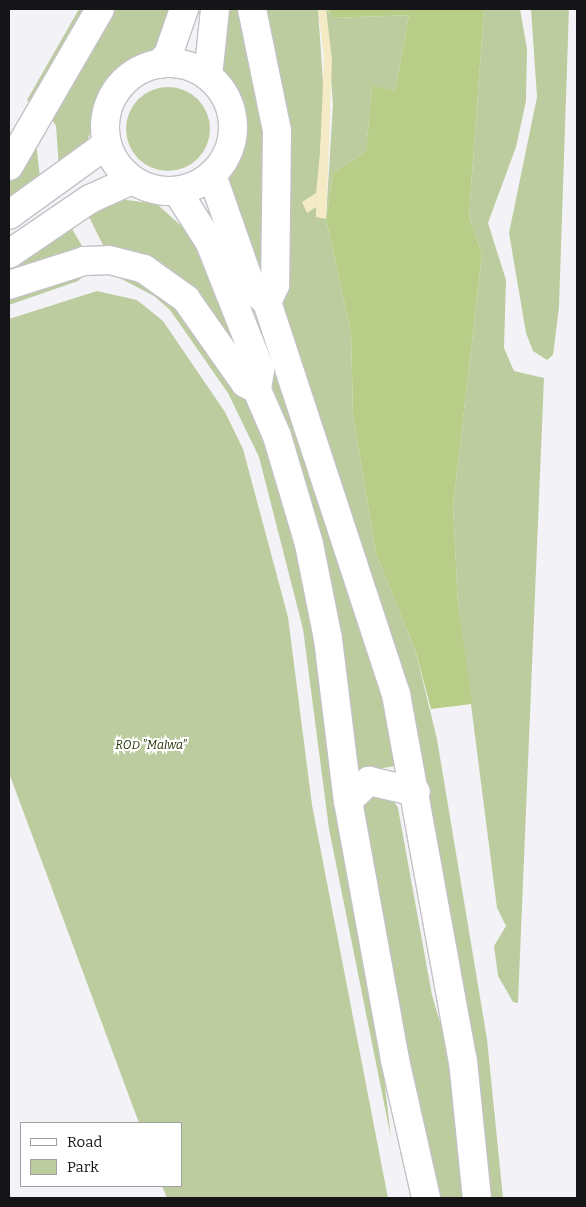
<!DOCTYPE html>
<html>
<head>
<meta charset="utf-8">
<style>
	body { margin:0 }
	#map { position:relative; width:586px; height:1207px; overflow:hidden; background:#f3f3f7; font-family:Bitter,serif }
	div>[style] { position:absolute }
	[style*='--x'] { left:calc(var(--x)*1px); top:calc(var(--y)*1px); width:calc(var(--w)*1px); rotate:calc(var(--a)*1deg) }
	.green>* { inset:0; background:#bdcc9f }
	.round { border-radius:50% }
	.forest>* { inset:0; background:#b8ce88 }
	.sand>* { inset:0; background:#f4eac4 }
	.roads { filter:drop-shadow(1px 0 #c2c2c6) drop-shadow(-1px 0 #c2c2c6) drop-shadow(0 1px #c2c2c6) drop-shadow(0 -1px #c2c2c6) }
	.secondary>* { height:28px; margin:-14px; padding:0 14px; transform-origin:14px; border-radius:14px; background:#fff }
	.primary>* { height:28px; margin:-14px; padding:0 14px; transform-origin:14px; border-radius:14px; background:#fff }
	.primary>.ring { margin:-14px; padding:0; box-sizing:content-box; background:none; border:28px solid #fff; border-radius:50% }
	span { translate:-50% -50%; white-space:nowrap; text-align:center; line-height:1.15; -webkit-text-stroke:4px #fff; paint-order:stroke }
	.park-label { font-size:12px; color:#253200; font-style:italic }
	.frame { position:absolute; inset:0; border:10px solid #151517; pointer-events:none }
	.legend { position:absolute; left:20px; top:1122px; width:162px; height:65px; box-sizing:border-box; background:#fff; border:1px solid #a1a1a2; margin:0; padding:6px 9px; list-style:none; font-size:15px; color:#151517 }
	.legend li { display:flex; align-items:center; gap:10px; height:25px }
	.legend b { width:25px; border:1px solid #a1a1a2 }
</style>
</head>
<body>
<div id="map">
	<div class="green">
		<div style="clip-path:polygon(79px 9px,91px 9px,34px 107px,27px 100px)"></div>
		<div style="clip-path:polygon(107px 9px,177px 9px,154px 52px,108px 87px,86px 144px,59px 168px,56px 126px,51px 118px)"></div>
		<div style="clip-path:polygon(223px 9px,245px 9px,264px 89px,265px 286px,228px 188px,241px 127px,219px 62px)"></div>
		<div style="clip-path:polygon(260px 9px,318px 9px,324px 97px,316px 207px,326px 218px,333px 105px,326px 9px,335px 18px,409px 15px,395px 90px,372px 87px,366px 151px,333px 173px,326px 219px,351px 333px,353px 416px,376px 554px,415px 649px,437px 739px,487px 1039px,503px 1198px,488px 1198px,433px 822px,282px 304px)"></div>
		<div style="clip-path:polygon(484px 9px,520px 9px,527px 49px,526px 101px,516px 147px,488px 223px,506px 280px,504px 348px,514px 371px,544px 378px,518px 1003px,513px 1002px,498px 976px,494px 946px,506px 926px,497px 908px,458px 603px,453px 507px,482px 254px,469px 216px)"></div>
		<div style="clip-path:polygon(531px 9px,569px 9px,559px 307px,553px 355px,547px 360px,533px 351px,526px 333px,509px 233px,537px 97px)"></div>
		<div class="round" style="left:126px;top:87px;width:84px;height:84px"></div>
		<div style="clip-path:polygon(35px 133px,40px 177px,9px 208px,9px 181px)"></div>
		<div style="clip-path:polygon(119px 199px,157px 204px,189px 233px,255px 375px,199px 305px,107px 253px,86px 211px)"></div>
		<div style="clip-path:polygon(68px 222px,85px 251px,9px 278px,9px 262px)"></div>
		<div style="clip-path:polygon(110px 273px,160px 285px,242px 391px,266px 438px,305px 575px,381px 1051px,391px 1138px,329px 829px,303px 629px,259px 457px,228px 393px,170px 310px,154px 296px)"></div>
		<div style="clip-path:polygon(86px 274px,78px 281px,9px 305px,9px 292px)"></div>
		<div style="clip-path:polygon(97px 291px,137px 300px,163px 321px,225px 412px,243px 449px,288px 617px,312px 805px,388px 1198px,167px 1198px,162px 1186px,181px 1186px,181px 1123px,139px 1123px,9px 773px,9px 319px)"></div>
		<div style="clip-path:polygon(266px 335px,385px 697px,395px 766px,360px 772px,354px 767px,305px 490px,255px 339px)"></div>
		<div style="clip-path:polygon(374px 795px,392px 798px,398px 808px,432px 995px,452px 1063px,467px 1198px,436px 1198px,397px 1015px,361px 807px)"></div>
	</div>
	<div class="forest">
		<div style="clip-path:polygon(327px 9px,484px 9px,469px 216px,482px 254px,453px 507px,458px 603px,472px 704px,431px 709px,415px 649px,376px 554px,353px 416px,351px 333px,326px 219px,333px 173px,366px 151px,372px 86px,395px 90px,409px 15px,334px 18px)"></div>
	</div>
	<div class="sand">
		<div style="clip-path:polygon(318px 9px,326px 9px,332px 60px,326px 219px,316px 217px,316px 207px,307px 213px,302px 202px,316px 193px,320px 155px,324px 57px)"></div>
	</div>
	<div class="roads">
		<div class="secondary">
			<div style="--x:9;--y:166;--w:181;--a:-59.9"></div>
			<div style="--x:9;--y:215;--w:121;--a:-35.9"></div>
			<div style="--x:9;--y:254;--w:98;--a:-34.2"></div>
			<div style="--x:90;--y:199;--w:46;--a:-24.3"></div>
			<div style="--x:9;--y:285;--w:79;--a:-17.7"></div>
			<div style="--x:84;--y:261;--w:25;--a:-2"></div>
			<div style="--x:109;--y:260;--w:36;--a:14"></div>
			<div style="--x:144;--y:269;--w:52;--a:35.5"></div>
			<div style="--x:186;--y:299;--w:103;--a:54.9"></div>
			<div style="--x:245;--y:383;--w:14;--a:30"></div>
		</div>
		<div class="primary">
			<div style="--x:252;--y:9;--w:125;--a:78.4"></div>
			<div style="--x:277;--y:131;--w:154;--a:90.7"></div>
			<div style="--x:275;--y:285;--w:19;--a:115"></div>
			<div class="ring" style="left:105px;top:63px;width:100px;height:100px"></div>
			<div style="--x:159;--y:64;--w:13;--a:-45"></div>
			<div style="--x:168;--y:55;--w:49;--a:-70.8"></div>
			<div style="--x:208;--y:76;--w:67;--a:-84"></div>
			<div style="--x:212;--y:175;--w:121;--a:70.7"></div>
			<div style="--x:252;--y:289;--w:20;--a:41"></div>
			<div style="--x:267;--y:302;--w:413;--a:71.8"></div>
			<div style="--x:396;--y:694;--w:373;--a:79.7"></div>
			<div style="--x:463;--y:1061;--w:138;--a:84.2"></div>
			<div style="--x:177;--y:191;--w:62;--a:57.6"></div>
			<div style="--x:210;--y:243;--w:119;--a:68.4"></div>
			<div style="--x:254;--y:354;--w:17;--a:69"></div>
			<div style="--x:260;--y:370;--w:20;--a:99"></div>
			<div style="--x:257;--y:390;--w:50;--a:66.5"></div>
			<div style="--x:277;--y:436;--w:113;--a:73.5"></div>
			<div style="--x:309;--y:544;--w:97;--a:78.7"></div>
			<div style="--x:328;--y:639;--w:163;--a:83"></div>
			<div style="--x:348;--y:801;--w:263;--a:79.7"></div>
			<div style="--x:395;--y:1060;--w:141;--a:77.3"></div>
			<div style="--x:348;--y:801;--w:29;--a:-44"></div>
			<div style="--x:369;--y:781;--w:48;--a:13.2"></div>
		</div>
	</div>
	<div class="park-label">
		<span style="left:151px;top:746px">ROD "Malwa"</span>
	</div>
	<div class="frame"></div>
	<ul class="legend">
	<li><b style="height:6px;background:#fff"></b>Road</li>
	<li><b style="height:14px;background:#bdcc9f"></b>Park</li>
	</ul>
</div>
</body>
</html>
